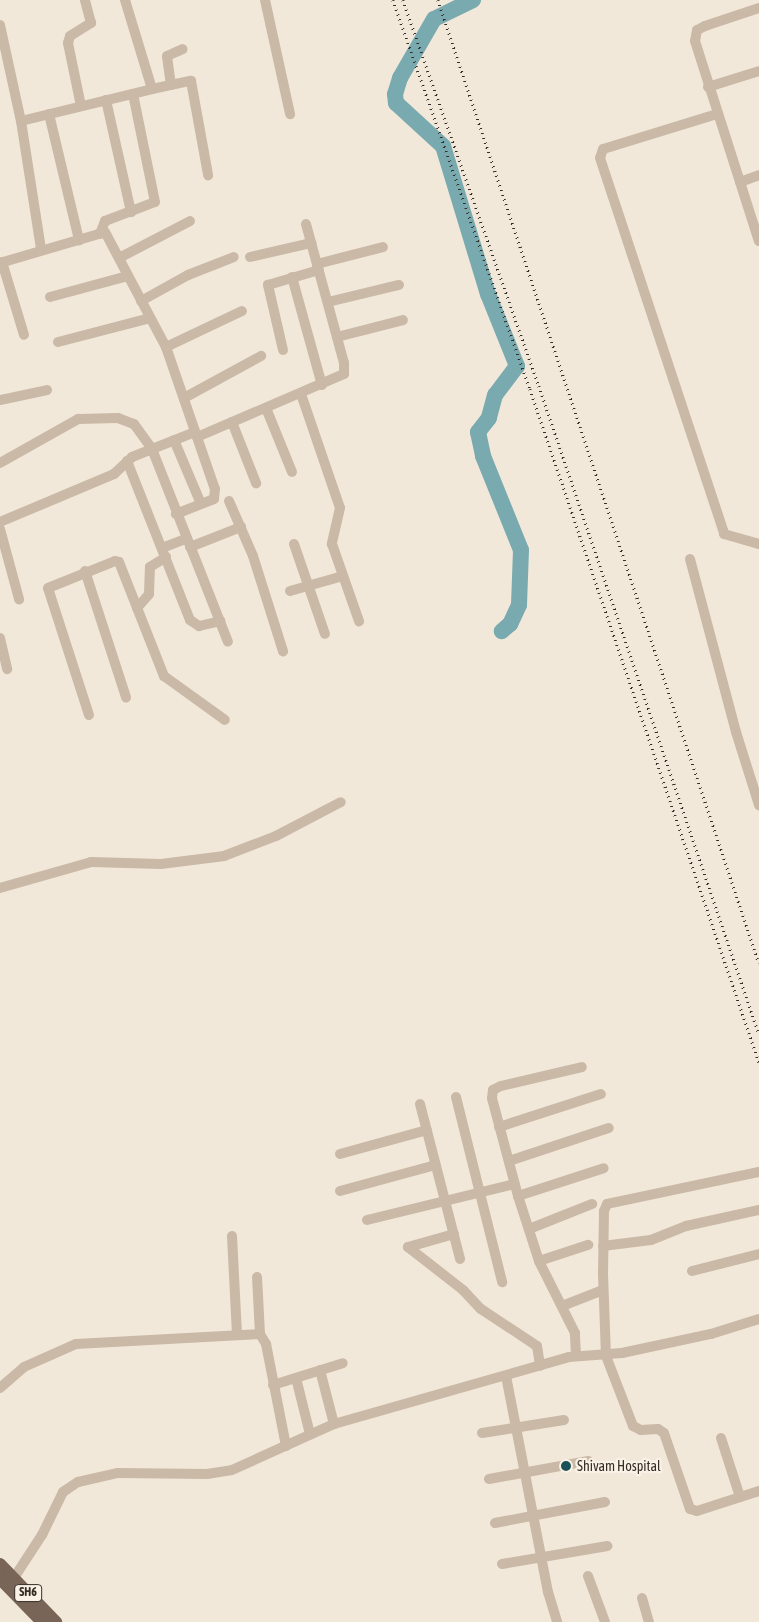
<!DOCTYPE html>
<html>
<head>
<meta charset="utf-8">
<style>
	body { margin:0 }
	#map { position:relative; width:759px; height:1622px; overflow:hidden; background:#f2e8da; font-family:"Asap Condensed",sans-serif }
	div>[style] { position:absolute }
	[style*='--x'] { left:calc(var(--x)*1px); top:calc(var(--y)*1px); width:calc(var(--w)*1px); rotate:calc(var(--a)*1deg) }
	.river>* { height:16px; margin:-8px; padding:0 8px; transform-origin:8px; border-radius:8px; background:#78aab0 }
	.minor>* { height:10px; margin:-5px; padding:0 5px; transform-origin:5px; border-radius:5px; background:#cab9a6 }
	.primary>* { height:12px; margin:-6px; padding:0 6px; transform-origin:6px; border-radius:6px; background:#786558 }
	.rail>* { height:2.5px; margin-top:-1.25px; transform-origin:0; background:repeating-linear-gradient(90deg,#362d27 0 1px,transparent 0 5px) }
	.dots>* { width:14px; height:14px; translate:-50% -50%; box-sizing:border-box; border:2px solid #faf2e6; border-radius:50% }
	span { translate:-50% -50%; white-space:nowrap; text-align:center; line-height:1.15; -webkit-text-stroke:4.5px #faf2e6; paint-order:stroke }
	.shield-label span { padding:1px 4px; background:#faf2e6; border:1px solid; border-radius:4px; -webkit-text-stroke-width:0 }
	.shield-label { font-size:12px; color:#362d27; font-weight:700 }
	.poi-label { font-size:14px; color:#362d27 }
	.left { translate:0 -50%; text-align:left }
</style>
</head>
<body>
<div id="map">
	<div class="river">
		<div style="--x:473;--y:0;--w:43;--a:154"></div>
		<div style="--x:434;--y:19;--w:68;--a:120"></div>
		<div style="--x:400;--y:78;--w:17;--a:107"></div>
		<div style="--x:395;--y:94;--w:9;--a:84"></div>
		<div style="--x:396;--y:103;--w:64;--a:42.5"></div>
		<div style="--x:443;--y:146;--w:155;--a:73.1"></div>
		<div style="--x:488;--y:294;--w:78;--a:68.1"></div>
		<div style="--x:517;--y:366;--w:36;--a:127"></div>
		<div style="--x:495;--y:395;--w:24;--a:105"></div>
		<div style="--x:489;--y:418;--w:18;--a:128"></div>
		<div style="--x:478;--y:432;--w:25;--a:78"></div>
		<div style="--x:483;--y:456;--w:101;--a:68"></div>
		<div style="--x:521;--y:550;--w:55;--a:92.1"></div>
		<div style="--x:519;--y:605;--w:21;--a:115"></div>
		<div style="--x:510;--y:624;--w:11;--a:139"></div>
	</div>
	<div class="minor">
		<div style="--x:125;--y:0;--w:93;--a:73.1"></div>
		<div style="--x:152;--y:89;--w:40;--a:-12"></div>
		<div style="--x:191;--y:81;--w:96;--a:79.7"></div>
		<div style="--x:265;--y:0;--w:117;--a:77.6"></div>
		<div style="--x:759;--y:8;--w:57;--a:161.6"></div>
		<div style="--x:705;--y:26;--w:9;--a:153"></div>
		<div style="--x:697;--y:30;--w:11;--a:100"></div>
		<div style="--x:695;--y:41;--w:210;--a:72.3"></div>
		<div style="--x:0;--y:25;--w:98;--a:77.7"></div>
		<div style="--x:21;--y:121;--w:130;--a:81.1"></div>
		<div style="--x:171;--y:85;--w:29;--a:-98"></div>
		<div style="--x:167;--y:56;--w:17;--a:-24"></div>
		<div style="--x:708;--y:87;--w:53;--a:-17.4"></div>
		<div style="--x:106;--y:100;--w:115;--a:77.4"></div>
		<div style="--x:81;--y:106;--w:64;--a:-101.7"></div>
		<div style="--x:68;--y:43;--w:7;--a:-74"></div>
		<div style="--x:70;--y:36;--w:25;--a:-32"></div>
		<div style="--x:91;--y:23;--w:24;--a:-105"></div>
		<div style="--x:49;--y:114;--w:130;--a:76.6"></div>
		<div style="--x:717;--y:114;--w:119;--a:162.9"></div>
		<div style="--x:603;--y:149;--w:9;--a:108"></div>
		<div style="--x:600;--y:158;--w:396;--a:71.7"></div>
		<div style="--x:724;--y:534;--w:36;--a:16"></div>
		<div style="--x:21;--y:121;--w:135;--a:-13.7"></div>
		<div style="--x:740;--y:182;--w:20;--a:-20"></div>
		<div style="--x:100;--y:234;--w:14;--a:-69"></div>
		<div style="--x:105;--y:221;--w:53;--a:-20.8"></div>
		<div style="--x:155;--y:202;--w:110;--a:-101.5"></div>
		<div style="--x:250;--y:257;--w:63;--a:-12.9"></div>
		<div style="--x:119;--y:258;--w:80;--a:-27.5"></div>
		<div style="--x:2;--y:262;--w:76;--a:73.2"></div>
		<div style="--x:0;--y:263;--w:109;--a:-16.4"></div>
		<div style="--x:105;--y:232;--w:130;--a:62.1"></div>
		<div style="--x:166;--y:347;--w:150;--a:71"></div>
		<div style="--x:215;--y:489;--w:10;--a:96"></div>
		<div style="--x:214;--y:499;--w:41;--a:158.5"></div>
		<div style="--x:317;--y:264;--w:68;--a:-14.4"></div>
		<div style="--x:292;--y:277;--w:112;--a:74.5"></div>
		<div style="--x:50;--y:297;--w:81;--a:-15.1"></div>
		<div style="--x:141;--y:301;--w:54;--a:-29"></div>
		<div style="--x:188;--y:275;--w:49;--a:-21.4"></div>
		<div style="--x:328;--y:302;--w:73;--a:-13.5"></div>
		<div style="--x:337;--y:337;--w:68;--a:-14.4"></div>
		<div style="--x:58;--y:342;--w:95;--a:-14.6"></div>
		<div style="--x:166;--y:347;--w:84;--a:-25.3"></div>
		<div style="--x:283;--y:350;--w:67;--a:-103"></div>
		<div style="--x:268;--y:285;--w:53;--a:-16.4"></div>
		<div style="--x:301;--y:394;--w:120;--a:71.1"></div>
		<div style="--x:340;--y:508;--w:37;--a:103"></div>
		<div style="--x:332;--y:544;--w:82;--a:70.7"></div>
		<div style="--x:184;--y:398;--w:88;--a:-28.6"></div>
		<div style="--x:0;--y:400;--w:48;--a:-12"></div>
		<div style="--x:266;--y:408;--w:69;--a:67.9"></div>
		<div style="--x:232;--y:422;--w:66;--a:68.5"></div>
		<div style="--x:197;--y:437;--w:160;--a:-23.2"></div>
		<div style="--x:344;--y:374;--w:11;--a:-90"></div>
		<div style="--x:344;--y:363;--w:144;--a:-105.3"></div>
		<div style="--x:174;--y:440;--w:69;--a:67.1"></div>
		<div style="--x:127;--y:461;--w:171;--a:68.4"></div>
		<div style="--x:190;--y:620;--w:11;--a:34"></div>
		<div style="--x:199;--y:626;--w:22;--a:-13"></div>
		<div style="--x:0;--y:463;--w:90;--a:-29.4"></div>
		<div style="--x:78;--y:419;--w:40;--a:-1.4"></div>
		<div style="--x:118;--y:418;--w:17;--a:21"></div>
		<div style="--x:134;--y:424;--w:31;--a:54"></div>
		<div style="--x:152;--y:449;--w:207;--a:68.5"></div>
		<div style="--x:229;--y:501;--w:60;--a:66.4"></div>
		<div style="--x:253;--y:556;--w:100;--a:72.5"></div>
		<div style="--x:0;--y:522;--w:124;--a:-22.8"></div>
		<div style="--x:114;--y:474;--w:25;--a:-43"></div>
		<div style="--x:132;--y:457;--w:68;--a:-21.6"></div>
		<div style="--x:0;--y:529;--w:73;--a:74.8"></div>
		<div style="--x:294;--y:544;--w:95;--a:71"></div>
		<div style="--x:190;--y:547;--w:55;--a:-21.4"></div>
		<div style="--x:162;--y:548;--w:26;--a:-21"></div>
		<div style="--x:690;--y:559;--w:179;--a:75.1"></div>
		<div style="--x:736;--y:732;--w:77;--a:72.5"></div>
		<div style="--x:85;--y:571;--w:133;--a:72"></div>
		<div style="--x:290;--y:591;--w:55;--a:-15.8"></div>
		<div style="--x:137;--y:608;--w:18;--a:-49"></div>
		<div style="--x:149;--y:594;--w:27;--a:-88"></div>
		<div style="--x:150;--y:567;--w:19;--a:-32"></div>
		<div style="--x:0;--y:638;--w:32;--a:77"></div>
		<div style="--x:89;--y:715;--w:133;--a:-107.9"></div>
		<div style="--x:48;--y:588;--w:72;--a:-21.9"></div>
		<div style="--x:115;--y:561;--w:4;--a:14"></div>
		<div style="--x:119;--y:562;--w:123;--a:68.5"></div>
		<div style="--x:164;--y:676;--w:75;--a:35.8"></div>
		<div style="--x:0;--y:888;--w:95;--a:-15.9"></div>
		<div style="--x:91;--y:862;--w:70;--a:1.6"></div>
		<div style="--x:161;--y:864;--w:64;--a:-7.2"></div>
		<div style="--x:224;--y:856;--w:56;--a:-21"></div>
		<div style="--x:276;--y:836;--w:73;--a:-27.6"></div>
		<div style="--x:456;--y:1097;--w:191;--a:76"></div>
		<div style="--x:420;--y:1104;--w:160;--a:75.5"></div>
		<div style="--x:499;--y:1127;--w:107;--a:-17.9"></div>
		<div style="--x:340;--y:1154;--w:90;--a:-15.4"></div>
		<div style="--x:509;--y:1161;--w:105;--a:-18.3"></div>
		<div style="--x:759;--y:1172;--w:155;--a:168.1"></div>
		<div style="--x:607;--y:1204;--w:8;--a:113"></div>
		<div style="--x:604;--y:1211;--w:63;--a:90.9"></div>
		<div style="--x:603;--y:1274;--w:82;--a:87.9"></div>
		<div style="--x:606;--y:1356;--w:75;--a:68.9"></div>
		<div style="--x:633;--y:1426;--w:9;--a:27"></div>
		<div style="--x:641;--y:1430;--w:17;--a:-3"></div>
		<div style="--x:658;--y:1429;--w:7;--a:34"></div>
		<div style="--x:664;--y:1433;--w:80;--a:71.1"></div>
		<div style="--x:690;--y:1509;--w:7;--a:16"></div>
		<div style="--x:697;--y:1511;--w:65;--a:-17.9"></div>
		<div style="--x:340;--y:1191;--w:99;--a:-15.2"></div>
		<div style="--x:518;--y:1196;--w:90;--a:-18"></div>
		<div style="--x:367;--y:1220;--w:152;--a:-13.7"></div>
		<div style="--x:529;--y:1229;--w:68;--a:-21.6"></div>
		<div style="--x:454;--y:1234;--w:48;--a:164.2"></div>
		<div style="--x:408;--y:1247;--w:70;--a:38"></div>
		<div style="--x:463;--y:1290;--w:26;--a:47"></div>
		<div style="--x:481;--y:1309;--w:67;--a:33.5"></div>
		<div style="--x:537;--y:1346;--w:20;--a:81"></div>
		<div style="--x:232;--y:1236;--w:98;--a:87.1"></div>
		<div style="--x:603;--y:1246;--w:48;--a:-7.1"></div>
		<div style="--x:651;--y:1240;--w:38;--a:-22"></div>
		<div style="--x:686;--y:1226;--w:75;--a:-12.4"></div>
		<div style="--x:539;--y:1261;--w:52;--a:-18.1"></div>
		<div style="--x:692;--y:1271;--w:69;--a:-14.2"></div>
		<div style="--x:562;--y:1306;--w:44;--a:-21.3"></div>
		<div style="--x:260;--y:1334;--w:12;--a:59"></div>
		<div style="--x:266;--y:1344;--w:104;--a:78.9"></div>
		<div style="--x:576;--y:1355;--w:22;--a:-93"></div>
		<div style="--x:575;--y:1333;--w:80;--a:-116.6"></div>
		<div style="--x:539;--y:1261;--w:68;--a:-107.9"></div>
		<div style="--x:518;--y:1196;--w:101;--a:-104.9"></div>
		<div style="--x:492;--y:1098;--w:8;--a:-83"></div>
		<div style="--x:493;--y:1090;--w:9;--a:-27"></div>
		<div style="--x:501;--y:1086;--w:83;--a:-13.2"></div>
		<div style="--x:320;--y:1370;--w:56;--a:75.5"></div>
		<div style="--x:506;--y:1376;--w:220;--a:79"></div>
		<div style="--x:548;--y:1592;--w:31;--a:73"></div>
		<div style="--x:296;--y:1378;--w:58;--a:76"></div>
		<div style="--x:273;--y:1385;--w:73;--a:-17.4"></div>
		<div style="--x:0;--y:1388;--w:32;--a:-41"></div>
		<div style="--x:24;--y:1367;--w:57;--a:-23.9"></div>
		<div style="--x:76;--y:1344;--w:184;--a:-3.1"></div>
		<div style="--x:260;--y:1334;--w:57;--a:-93"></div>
		<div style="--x:482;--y:1433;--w:83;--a:-9"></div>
		<div style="--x:721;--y:1438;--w:62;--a:72.1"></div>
		<div style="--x:489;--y:1479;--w:101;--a:-10.3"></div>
		<div style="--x:495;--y:1523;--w:112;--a:-10.8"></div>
		<div style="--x:502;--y:1564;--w:107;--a:-9.7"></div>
		<div style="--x:588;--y:1576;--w:49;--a:69.7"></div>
		<div style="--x:10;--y:1584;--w:59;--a:-56.9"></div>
		<div style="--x:42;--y:1535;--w:48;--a:-64"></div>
		<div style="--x:63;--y:1492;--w:18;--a:-34"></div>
		<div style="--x:78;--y:1482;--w:41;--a:-12.7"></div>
		<div style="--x:118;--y:1473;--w:89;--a:0.6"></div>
		<div style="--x:207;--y:1474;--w:25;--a:-9"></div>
		<div style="--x:232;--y:1470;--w:112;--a:-24.3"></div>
		<div style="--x:334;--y:1424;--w:244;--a:-15.9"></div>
		<div style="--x:569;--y:1357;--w:53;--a:-4.3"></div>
		<div style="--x:622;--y:1353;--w:91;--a:-12.1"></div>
		<div style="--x:711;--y:1334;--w:50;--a:-17.4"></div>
		<div style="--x:642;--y:1598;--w:25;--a:74"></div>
	</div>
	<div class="primary">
		<div style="--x:0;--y:1564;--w:81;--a:46"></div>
		<div style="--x:0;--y:1579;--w:60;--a:45.7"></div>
	</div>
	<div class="rail">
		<div style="--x:393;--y:0;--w:412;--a:70.6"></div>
		<div style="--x:530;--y:389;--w:711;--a:71.21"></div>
		<div style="--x:403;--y:0;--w:409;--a:70.6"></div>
		<div style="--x:539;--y:386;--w:684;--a:71.25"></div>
		<div style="--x:438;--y:0;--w:1015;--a:71.57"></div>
	</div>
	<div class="dots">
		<div style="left:566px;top:1466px;background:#1c5158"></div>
	</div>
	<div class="shield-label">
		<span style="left:28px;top:1593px">SH6</span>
	</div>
	<div class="poi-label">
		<span class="left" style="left:577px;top:1466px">Shivam Hospital</span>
	</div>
</div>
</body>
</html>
